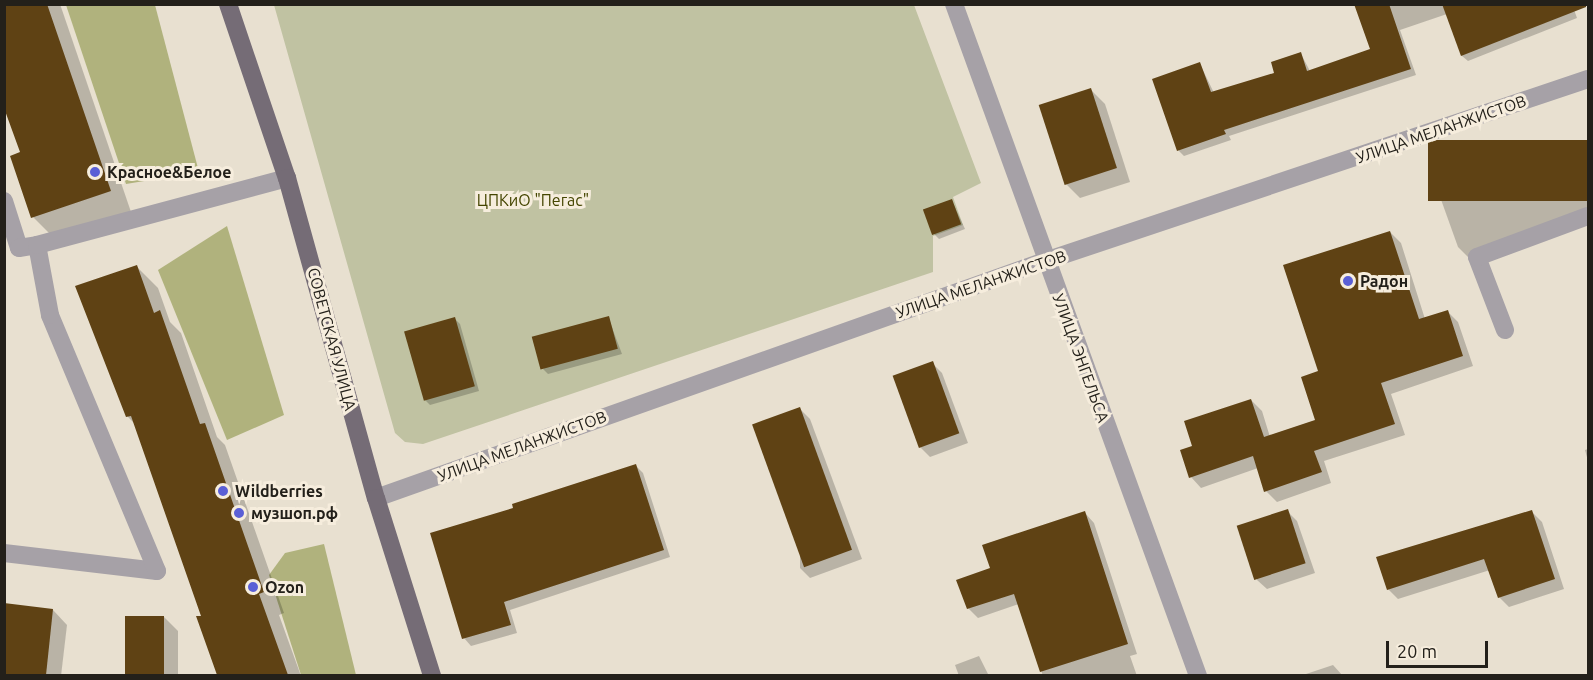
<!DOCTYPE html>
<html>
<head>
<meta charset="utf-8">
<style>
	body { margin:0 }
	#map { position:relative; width:1593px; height:680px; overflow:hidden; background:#e8e0d0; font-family:Ubuntu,sans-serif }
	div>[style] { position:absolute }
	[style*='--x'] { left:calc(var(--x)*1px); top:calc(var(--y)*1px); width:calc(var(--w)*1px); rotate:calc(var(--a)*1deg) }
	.green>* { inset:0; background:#c0c2a2 }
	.forest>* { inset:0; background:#b0b27d }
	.shadow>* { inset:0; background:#0003 }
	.building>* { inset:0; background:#5f4214; transform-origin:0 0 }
	.minor>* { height:18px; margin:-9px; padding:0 9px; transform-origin:9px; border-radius:9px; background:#a6a1a7 }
	.major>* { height:18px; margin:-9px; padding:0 9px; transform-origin:9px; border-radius:9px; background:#756c76 }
	.dots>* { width:16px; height:16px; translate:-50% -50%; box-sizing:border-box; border:3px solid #f6eddd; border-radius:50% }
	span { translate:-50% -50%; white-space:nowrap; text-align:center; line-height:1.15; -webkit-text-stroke:6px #f6eddd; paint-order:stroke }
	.street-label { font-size:16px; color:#23201a }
	.poi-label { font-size:16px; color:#23201a; font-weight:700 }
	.left { translate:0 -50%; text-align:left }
	.park-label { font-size:16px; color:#444501 }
	.frame { position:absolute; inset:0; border:6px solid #23201a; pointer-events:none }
	.scale { position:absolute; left:1386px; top:641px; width:102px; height:27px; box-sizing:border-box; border:3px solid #23201a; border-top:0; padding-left:8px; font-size:18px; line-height:21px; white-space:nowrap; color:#23201a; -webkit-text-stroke:4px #f6eddd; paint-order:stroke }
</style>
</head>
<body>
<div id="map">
	<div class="green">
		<div style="clip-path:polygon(274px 5px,914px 5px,981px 183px,953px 197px,963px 225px,933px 236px,933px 272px,423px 444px,405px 442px,395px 433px)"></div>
	</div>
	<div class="forest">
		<div style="clip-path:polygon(66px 5px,155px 5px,199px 172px,126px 184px)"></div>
		<div style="clip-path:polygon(227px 226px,284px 415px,227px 440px,158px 270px)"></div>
		<div style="clip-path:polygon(324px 544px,356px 675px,301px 675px,269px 575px,285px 553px)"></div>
	</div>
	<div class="shadow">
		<div style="clip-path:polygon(4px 4px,60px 4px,131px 212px,54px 238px,33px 217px)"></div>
		<div style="clip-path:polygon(1356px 4px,1572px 4px,1577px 18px,1468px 61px,1462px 56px,1447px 14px,1400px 30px,1416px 75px,1229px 136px,1231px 140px,1184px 156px,1179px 151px,1153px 80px,1200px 64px,1214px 93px,1276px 74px,1301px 54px,1310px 71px,1372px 50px)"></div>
		<div style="clip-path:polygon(1091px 90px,1105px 104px,1130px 182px,1080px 198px,1066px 184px)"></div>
		<div style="clip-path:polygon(1588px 142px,1588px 220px,1472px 261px,1458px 247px,1439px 194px)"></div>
		<div style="clip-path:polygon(952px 201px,965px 229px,939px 239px,934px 234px)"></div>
		<div style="clip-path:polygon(1390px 232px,1401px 243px,1425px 319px,1447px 311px,1458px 322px,1473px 366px,1391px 394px,1405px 435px,1324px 461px,1331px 483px,1277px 502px,1266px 491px,1258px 468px,1201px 488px,1191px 477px,1194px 447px,1251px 400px,1262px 411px,1270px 437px,1317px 421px,1320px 372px)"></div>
		<div style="clip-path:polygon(137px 267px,158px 288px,170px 322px,181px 333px,217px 437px,225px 445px,284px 613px,279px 615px,301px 676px,218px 676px,198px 617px,204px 617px,136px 425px,128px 417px)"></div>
		<div style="clip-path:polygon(608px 317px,622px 354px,548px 374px,543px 369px)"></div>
		<div style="clip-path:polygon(455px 319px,460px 324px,479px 391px,430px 405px,425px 400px)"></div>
		<div style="clip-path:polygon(932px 363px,942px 373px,968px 443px,930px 457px,920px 447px)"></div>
		<div style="clip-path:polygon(800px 409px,810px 419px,862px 559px,810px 578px,800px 568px)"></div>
		<div style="clip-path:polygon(1588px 449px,1588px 461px,1585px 450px)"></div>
		<div style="clip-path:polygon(635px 465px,643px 473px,670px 557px,510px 610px,517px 633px,471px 646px,464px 638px,515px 509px)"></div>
		<div style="clip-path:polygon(1287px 511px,1297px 521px,1315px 573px,1267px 589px,1257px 580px,1239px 527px)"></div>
		<div style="clip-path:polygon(1532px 512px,1542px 522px,1564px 589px,1509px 607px,1499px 597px,1490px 570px,1398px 599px,1388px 589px)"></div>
		<div style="clip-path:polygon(1085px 513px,1094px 523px,1137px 654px,1130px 656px,1137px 676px,1043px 676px,1019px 604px,978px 618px,968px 608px,992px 569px)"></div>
		<div style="clip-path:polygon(4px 605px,53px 610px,67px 625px,61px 676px,4px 676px)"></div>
		<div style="clip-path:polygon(126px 617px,164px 617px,178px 631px,178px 676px,126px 676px)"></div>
		<div style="clip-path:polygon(979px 656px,989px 676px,959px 676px,955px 665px)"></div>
		<div style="clip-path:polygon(1333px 665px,1343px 676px,1300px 676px)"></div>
	</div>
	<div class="building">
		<div style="clip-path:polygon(4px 4px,47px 4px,111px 191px,31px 218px,10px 156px,20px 152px,4px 108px)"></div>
		<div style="clip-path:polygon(1354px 4px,1389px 4px,1411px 69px,1224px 130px,1226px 134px,1177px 151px,1152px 79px,1200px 62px,1211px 92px,1274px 73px,1271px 62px,1301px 52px,1307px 71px,1370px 49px)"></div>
		<div style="clip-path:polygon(1442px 4px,1586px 4px,1586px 7px,1461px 56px)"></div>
		<div style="left:1091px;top:88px;width:84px;height:55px;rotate:72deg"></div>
		<div style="left:1588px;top:140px;width:61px;height:160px;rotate:90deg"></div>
		<div style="left:952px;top:199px;width:27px;height:31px;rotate:70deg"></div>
		<div style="clip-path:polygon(1390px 231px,1419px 319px,1448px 310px,1463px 356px,1381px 383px,1395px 424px,1314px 451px,1322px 472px,1264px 492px,1253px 456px,1189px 478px,1180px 450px,1192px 446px,1184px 421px,1251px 399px,1264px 437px,1315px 420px,1301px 377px,1318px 371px,1283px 265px)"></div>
		<div style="clip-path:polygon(137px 265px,154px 313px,160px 310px,200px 424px,205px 423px,264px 592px,259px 594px,288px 675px,217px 675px,196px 616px,201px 616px,131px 416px,126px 417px,75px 286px)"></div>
		<div style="left:609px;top:316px;width:34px;height:80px;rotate:75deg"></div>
		<div style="left:455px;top:317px;width:72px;height:53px;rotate:74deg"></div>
		<div style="left:933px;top:361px;width:77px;height:43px;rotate:70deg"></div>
		<div style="left:800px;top:407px;width:152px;height:51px;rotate:70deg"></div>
		<div style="clip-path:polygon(636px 464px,664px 550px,504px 602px,511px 625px,462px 639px,430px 533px,513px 508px,512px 504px)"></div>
		<div style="left:1288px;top:509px;width:57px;height:54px;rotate:72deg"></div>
		<div style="clip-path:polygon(1532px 510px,1555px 579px,1498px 598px,1484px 559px,1387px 590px,1376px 557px)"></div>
		<div style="clip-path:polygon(1085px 511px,1128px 644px,1040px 672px,1014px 594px,967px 609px,956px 580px,990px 568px,982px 545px)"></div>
		<div style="clip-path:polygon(4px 603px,53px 609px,46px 675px,4px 675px)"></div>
		<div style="left:125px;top:616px;width:39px;height:59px"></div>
	</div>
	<div class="minor">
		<div style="--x:954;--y:4;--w:715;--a:70.04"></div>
		<div style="--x:4;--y:201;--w:49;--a:72.3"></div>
		<div style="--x:19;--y:248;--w:18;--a:-9"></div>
		<div style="--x:1505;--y:330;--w:78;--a:-111"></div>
		<div style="--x:1477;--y:257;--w:118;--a:-20.3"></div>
		<div style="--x:376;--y:498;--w:710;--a:-19.51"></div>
		<div style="--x:1045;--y:261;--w:573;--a:-18.53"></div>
		<div style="--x:4;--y:553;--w:154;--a:6.7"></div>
		<div style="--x:157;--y:571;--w:277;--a:-112.7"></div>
		<div style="--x:50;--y:315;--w:71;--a:-100.5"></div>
		<div style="--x:37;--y:245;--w:259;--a:-15"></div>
	</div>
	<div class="major">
		<div style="--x:228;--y:4;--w:184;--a:71.3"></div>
		<div style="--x:287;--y:178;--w:332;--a:74.5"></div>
		<div style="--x:376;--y:498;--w:187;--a:72.5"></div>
	</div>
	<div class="dots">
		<div style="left:95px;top:172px;background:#5a5fd6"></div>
		<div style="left:1348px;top:281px;background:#5a5fd6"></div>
		<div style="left:223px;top:491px;background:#5a5fd6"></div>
		<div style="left:239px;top:513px;background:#5a5fd6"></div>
		<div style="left:253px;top:587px;background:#5a5fd6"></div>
	</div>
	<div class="street-label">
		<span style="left:1441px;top:129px;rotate:-19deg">УЛИЦА МЕЛАНЖИСТОВ</span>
		<span style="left:981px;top:284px;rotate:-19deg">УЛИЦА МЕЛАНЖИСТОВ</span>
		<span style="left:332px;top:339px;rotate:75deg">СОВЕТСКАЯ УЛИЦА</span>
		<span style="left:1081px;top:358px;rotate:70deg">УЛИЦА ЭНГЕЛЬСА</span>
		<span style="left:522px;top:446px;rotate:-20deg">УЛИЦА МЕЛАНЖИСТОВ</span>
	</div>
	<div class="poi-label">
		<span class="left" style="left:107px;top:172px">Красное&amp;Белое</span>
		<span class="left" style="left:1360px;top:281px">Радон</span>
		<span class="left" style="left:235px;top:491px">Wildberries</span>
		<span class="left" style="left:251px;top:513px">музшоп.рф</span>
		<span class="left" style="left:265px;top:587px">Ozon</span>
	</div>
	<div class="park-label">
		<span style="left:533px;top:200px">ЦПКиО "Пегас"</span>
	</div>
	<div class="frame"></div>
	<div class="scale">20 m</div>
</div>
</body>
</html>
